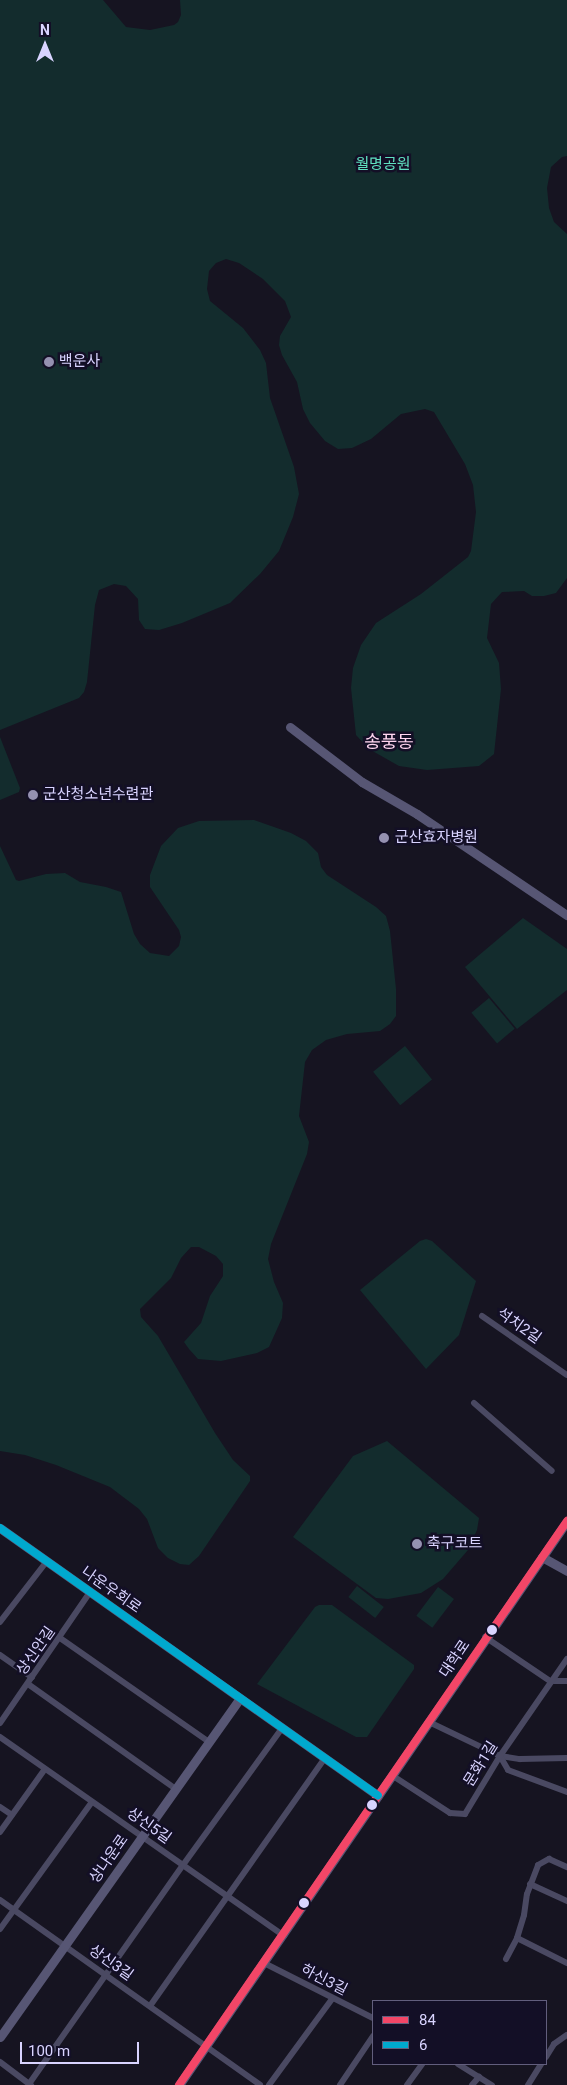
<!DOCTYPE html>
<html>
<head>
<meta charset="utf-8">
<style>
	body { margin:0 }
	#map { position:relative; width:567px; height:2085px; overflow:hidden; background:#161421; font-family:Roboto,"Noto Sans KR",sans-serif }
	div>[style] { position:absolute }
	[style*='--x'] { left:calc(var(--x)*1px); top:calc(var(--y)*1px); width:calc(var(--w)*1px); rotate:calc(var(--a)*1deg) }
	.green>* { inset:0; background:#132c2d; transform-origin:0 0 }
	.street>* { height:6px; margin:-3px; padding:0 3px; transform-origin:3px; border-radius:3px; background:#4a4962 }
	.secondary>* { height:9px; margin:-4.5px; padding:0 4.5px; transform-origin:4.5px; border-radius:4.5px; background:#575674 }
	.bus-1>* { height:8px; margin:-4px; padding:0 4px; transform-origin:4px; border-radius:4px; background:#f34667 }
	.bus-2>* { height:8px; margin:-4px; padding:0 4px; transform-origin:4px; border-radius:4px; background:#00a9ce }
	.dots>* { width:14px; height:14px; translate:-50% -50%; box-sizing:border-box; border:2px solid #130f26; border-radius:50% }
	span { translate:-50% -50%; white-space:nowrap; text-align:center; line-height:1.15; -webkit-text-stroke:5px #130f26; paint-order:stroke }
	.park-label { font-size:15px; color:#5fe0c0 }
	.poi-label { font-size:15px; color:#d9d4ff }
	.left { translate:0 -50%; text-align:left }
	.street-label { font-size:15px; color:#d9d4ff }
	.quarter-label { font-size:18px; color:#ffd6f0 }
	.legend { position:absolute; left:372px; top:2000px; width:175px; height:65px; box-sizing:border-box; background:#130f26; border:1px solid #625e7d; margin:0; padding:6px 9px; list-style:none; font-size:15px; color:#d9d4ff }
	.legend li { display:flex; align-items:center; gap:10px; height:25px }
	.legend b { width:25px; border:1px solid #625e7d }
	.north { position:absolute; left:20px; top:20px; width:50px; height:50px; -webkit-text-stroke:4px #130f26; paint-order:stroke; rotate:0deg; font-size:14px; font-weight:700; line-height:20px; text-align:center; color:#d9d4ff }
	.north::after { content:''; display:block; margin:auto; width:18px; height:22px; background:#d9d4ff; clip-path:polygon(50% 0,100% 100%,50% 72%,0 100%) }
	.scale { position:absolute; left:20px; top:2042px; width:119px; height:22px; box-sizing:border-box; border:2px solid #d9d4ff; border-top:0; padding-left:6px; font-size:15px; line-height:18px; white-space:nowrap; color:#d9d4ff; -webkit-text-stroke:4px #130f26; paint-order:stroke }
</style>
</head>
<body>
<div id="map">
	<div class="green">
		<div style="clip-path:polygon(0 0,103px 0,126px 27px,150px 30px,174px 25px,178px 22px,181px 15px,180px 0,567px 0,567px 156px,562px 157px,551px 167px,547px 188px,549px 208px,554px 222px,567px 234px,567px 578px,556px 593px,544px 596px,532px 596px,524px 591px,502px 592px,491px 604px,487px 638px,499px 663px,501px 689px,494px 754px,479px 766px,427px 770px,399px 766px,369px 749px,356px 735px,351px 688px,353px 668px,361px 645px,376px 623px,421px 594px,468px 557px,471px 551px,476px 512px,473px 485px,465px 464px,434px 412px,425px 409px,401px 414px,371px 439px,352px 448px,338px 449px,325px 441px,310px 423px,303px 409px,297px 382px,282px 355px,279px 345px,280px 336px,291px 317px,285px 301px,263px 279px,239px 263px,226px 259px,216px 263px,209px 271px,207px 289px,210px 301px,243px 328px,260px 350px,266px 363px,270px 398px,294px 467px,299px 494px,293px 517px,279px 551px,260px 574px,230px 603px,182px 623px,159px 630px,145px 629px,139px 620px,138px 599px,126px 586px,114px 584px,99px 590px,95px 605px,87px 682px,84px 692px,79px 698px,0 730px)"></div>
		<div style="clip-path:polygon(0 737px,20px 788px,19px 792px,0 800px)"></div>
		<div style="clip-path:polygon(254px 820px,291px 833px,306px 841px,318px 853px,321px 867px,327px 875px,376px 907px,386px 916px,390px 931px,396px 989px,396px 1016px,390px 1024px,380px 1031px,347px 1034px,326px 1040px,312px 1050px,305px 1062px,299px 1116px,309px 1142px,307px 1154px,271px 1244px,268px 1259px,274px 1282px,283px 1303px,282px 1318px,269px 1347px,257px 1353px,221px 1361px,198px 1359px,189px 1349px,184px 1342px,201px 1323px,210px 1296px,223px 1276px,223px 1264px,216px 1256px,199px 1247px,191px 1247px,181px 1258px,171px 1278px,140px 1309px,141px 1317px,158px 1336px,215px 1433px,233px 1460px,250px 1476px,250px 1481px,199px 1556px,189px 1565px,180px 1564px,168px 1558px,158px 1548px,147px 1519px,139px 1509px,110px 1487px,56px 1465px,25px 1455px,0 1451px,0 846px,16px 880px,19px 881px,46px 874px,65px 873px,80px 882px,106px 887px,121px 892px,134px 934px,140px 944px,150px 953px,169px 956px,179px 946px,181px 937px,179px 930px,150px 887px,150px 875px,161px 846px,178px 828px,199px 821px)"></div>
		<div style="clip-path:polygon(523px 918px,567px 949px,567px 990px,517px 1029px,465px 967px)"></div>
		<div style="left:489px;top:998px;width:40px;height:23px;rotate:50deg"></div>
		<div style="left:405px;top:1046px;width:43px;height:41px;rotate:51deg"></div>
		<div style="clip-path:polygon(426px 1239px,432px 1241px,476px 1281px,459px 1335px,426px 1369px,360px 1290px,420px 1241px)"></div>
		<div style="clip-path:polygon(387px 1441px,479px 1518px,477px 1530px,468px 1550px,443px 1579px,421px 1593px,388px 1599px,376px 1598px,293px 1537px,353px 1456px)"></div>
		<div style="left:357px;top:1586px;width:34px;height:14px;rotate:38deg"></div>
		<div style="left:438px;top:1587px;width:20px;height:36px;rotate:37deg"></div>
		<div style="clip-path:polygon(319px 1605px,332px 1605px,414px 1665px,414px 1669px,367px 1737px,356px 1737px,257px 1684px,315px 1607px)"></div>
	</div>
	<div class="street">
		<div style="--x:482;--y:1316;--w:103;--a:34.8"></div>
		<div style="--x:474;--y:1403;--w:103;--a:41.1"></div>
		<div style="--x:0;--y:1622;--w:77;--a:-52.4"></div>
		<div style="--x:485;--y:1637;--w:78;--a:34.1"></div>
		<div style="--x:550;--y:1681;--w:17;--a:0"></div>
		<div style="--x:60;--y:1638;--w:182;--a:34.9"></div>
		<div style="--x:0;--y:1655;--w:39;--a:35"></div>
		<div style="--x:28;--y:1684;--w:181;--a:35.4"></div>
		<div style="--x:429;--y:1722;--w:79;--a:25.6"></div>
		<div style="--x:500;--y:1756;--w:20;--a:9"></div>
		<div style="--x:520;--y:1759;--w:47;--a:-1.2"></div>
		<div style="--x:0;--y:1723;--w:159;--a:-55.5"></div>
		<div style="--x:0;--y:1737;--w:347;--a:35"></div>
		<div style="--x:500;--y:1756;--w:16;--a:60"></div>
		<div style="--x:508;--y:1770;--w:63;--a:20.4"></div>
		<div style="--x:393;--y:1776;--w:68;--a:33"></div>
		<div style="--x:450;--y:1813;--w:15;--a:4"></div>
		<div style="--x:465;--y:1814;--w:68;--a:-58.9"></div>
		<div style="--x:500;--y:1756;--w:118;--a:-55.4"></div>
		<div style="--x:0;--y:1807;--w:14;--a:34"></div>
		<div style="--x:0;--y:1832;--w:77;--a:-54.5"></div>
		<div style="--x:530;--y:1884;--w:41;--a:24.7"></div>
		<div style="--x:0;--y:1900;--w:319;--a:35.4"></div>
		<div style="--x:0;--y:1929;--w:157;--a:-54.1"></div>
		<div style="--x:517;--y:1938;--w:56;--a:26.6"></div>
		<div style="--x:506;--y:1959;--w:24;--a:-62"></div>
		<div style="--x:517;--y:1938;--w:24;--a:-73"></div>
		<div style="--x:524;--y:1915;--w:21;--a:-82"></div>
		<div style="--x:527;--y:1894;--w:31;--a:-69"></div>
		<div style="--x:538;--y:1865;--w:13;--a:-29"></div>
		<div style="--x:549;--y:1859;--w:20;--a:24"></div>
		<div style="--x:264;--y:1963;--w:122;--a:26.8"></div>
		<div style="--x:150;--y:2006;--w:304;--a:-54.8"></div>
		<div style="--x:546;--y:2057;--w:15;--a:-58"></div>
		<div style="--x:554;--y:2044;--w:16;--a:-35"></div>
		<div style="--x:0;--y:2062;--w:39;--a:37"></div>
		<div style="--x:458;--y:2064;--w:40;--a:32"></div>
		<div style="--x:29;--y:2084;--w:268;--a:-54.9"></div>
		<div style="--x:183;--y:1865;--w:170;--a:-54.1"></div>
		<div style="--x:269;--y:2085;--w:107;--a:-53.8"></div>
		<div style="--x:340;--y:2085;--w:59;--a:-56"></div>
		<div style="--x:407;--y:2085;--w:26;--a:-54"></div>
		<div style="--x:472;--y:2085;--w:11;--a:-49"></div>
		<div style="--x:528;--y:2085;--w:25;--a:-58"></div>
	</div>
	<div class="secondary">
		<div style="--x:290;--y:727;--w:91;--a:37.4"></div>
		<div style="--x:362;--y:782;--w:64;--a:30.2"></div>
		<div style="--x:417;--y:814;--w:181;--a:34"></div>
		<div style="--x:0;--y:1528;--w:463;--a:35.3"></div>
		<div style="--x:542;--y:1557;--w:29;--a:29"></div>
		<div style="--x:0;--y:2037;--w:415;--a:-54.7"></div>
		<div style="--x:179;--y:2085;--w:685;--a:-55.47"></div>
	</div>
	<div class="bus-1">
		<div style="--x:179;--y:2085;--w:685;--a:-55.47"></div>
	</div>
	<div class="bus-2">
		<div style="--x:0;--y:1528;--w:463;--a:35.3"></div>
	</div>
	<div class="dots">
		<div style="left:49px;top:362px;background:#9591b1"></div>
		<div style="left:33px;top:795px;background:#9591b1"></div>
		<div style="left:384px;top:838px;background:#9591b1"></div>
		<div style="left:417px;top:1544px;background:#9591b1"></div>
		<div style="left:492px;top:1630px;background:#d9d4ff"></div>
		<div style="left:372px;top:1805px;background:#d9d4ff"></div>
		<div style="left:304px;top:1903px;background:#d9d4ff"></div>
	</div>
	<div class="park-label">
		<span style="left:383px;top:165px">월명공원</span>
	</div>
	<div class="poi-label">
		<span class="left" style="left:59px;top:362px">백운사</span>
		<span class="left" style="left:43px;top:795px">군산청소년수련관</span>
		<span class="left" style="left:395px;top:838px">군산효자병원</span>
		<span class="left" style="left:427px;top:1544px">축구코트</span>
	</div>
	<div class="street-label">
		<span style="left:519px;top:1326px;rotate:35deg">석치2길</span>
		<span style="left:111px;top:1590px;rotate:35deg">나운우회로</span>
		<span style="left:36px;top:1651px;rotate:-55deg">상신안길</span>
		<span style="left:455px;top:1659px;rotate:-56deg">대학로</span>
		<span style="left:481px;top:1764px;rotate:-58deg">문화1길</span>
		<span style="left:149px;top:1826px;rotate:35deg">상신5길</span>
		<span style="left:109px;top:1859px;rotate:-55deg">상나운로</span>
		<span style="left:111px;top:1963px;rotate:35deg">상신3길</span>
		<span style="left:324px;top:1980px;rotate:27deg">하신3길</span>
	</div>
	<div class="quarter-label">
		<span style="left:389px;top:742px">송풍동</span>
	</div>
	<ul class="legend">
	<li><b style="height:6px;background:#f34667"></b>84</li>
	<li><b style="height:6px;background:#00a9ce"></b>6</li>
	</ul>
	<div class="north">N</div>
	<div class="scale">100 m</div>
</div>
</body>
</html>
